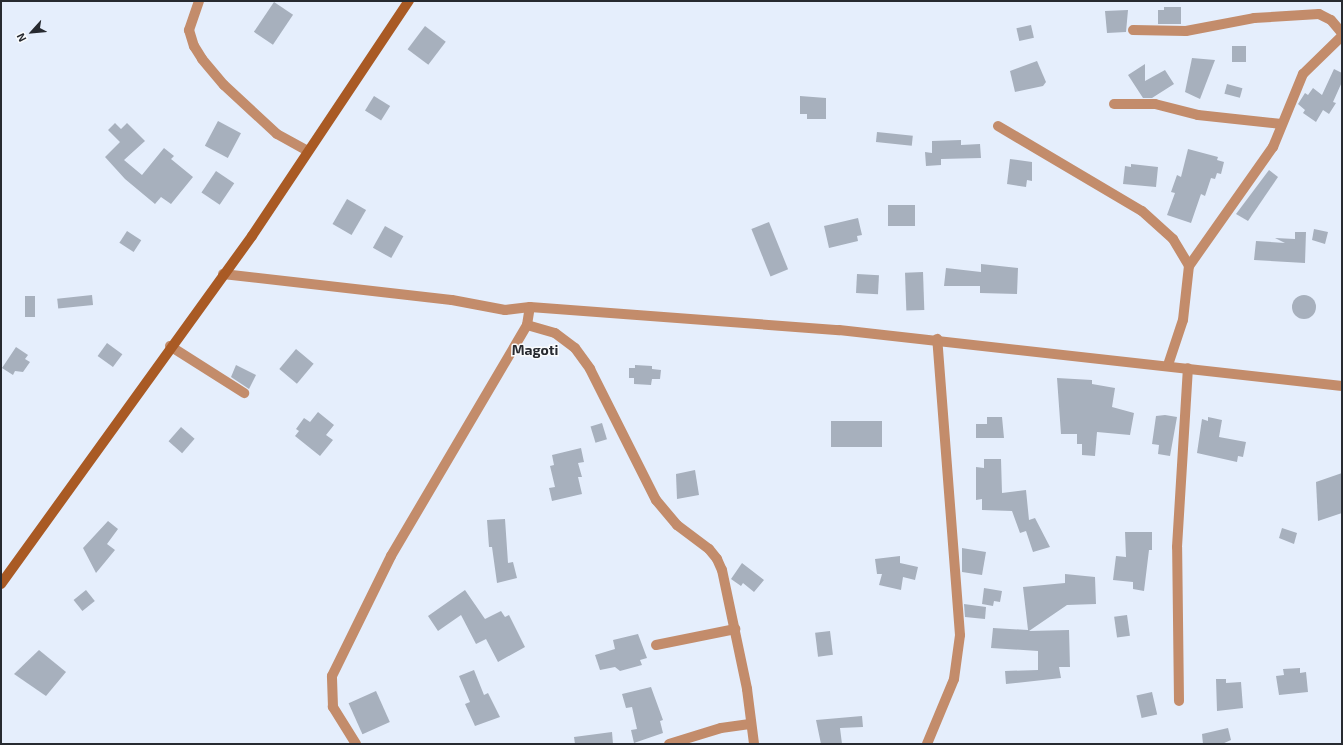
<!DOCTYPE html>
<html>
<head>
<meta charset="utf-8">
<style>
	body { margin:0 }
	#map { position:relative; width:1343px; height:745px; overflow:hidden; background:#e5eefc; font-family:"Exo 2",sans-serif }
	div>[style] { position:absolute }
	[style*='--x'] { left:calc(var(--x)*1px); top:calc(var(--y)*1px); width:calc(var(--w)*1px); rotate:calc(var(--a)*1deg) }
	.building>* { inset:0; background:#a7b0bd; transform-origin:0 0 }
	.round { border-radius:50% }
	.street>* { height:10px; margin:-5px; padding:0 5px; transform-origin:5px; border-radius:5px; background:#c38c6b }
	.secondary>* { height:10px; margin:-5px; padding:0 5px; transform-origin:5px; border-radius:5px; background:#a95a24 }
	span { translate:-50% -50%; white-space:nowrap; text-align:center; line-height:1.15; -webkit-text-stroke:3px #f9fbfd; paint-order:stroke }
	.quarter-label { font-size:14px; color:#272a30; font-weight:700 }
	.frame { position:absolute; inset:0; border:2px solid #272a30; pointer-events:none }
	.north { position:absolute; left:12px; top:12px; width:40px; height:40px; -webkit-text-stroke:3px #f9fbfd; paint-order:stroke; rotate:243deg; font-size:11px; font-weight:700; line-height:16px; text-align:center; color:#272a30 }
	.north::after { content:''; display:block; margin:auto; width:14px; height:18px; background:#272a30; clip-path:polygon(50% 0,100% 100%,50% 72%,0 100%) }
</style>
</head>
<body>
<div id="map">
	<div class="building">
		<div style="left:274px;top:2px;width:23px;height:36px;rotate:34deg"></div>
		<div style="clip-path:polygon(1164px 7px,1181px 7px,1181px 24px,1158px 24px,1158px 10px,1164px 10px)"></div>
		<div style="clip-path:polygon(1128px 10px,1126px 32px,1107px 33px,1105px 11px)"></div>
		<div style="left:1031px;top:25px;width:13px;height:15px;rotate:77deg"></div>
		<div style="left:425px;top:26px;width:26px;height:29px;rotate:37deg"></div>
		<div style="left:1232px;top:46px;width:14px;height:16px"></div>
		<div style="clip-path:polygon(1192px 58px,1215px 60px,1200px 99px,1185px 92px)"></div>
		<div style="clip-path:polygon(1037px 61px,1046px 82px,1043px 86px,1015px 92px,1010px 71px)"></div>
		<div style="clip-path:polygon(1145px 64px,1145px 81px,1165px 70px,1174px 84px,1152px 98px,1143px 98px,1128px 75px)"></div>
		<div style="clip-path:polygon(1334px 69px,1342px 73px,1342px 82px,1333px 102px,1336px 103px,1329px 114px,1323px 110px,1316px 122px,1303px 113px,1305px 110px,1298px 104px,1305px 93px,1308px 95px,1313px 88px,1322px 95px)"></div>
		<div style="left:1227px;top:84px;width:16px;height:10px;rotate:15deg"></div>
		<div style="left:374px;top:96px;width:19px;height:17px;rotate:32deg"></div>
		<div style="clip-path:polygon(800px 96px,826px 98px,826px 119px,807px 119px,807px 114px,800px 114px)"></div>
		<div style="left:218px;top:121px;width:26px;height:28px;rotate:28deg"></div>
		<div style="clip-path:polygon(115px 123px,121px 129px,127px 123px,145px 141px,124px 160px,142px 175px,164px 148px,174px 156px,171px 159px,193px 177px,171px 204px,161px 197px,155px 204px,125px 179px,105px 157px,120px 142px,108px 130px)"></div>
		<div style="left:877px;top:132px;width:36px;height:10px;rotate:6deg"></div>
		<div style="clip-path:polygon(961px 140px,961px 145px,980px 144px,981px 158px,941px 159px,941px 165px,926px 166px,925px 152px,932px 153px,932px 141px)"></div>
		<div style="clip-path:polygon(1188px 149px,1218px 157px,1217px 160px,1224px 162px,1221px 174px,1217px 173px,1215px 179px,1211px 178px,1205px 196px,1201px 194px,1191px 223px,1167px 215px,1175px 193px,1171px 192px,1177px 175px,1181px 177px)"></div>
		<div style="clip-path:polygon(1010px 159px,1032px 162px,1032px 181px,1027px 180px,1026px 187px,1007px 184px)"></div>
		<div style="clip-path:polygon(1131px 164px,1158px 167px,1156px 187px,1123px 184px,1125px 166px,1131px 167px)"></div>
		<div style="clip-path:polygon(1269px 170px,1278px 177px,1248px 221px,1236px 214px)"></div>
		<div style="left:216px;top:171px;width:22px;height:26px;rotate:34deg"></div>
		<div style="left:347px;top:199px;width:22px;height:29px;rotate:30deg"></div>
		<div style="left:888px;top:205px;width:27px;height:21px"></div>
		<div style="clip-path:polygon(858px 218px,862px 235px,857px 236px,858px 241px,829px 248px,824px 226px)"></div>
		<div style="left:769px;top:222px;width:51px;height:19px;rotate:68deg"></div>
		<div style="left:385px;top:226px;width:21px;height:25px;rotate:29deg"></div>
		<div style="clip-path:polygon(1314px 229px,1328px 232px,1325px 244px,1312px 240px)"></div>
		<div style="left:127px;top:231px;width:17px;height:14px;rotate:33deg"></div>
		<div style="clip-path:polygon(1295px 232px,1306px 232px,1305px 263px,1254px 260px,1256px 241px,1285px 243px,1275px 238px,1295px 239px)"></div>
		<div style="clip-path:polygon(981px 264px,1018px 268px,1017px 294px,980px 293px,980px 286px,944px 286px,946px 268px,981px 272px)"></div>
		<div style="left:923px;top:272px;width:38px;height:18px;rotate:88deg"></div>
		<div style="left:857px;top:274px;width:22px;height:19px;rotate:3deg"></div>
		<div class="round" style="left:1292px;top:295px;width:24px;height:24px"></div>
		<div style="left:92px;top:295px;width:10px;height:35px;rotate:84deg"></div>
		<div style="left:25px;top:296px;width:10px;height:21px"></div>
		<div style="left:107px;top:343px;width:19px;height:16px;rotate:36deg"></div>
		<div style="clip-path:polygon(16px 347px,28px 355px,25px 359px,30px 362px,23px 372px,15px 371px,13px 375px,2px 368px)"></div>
		<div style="left:296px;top:349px;width:23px;height:26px;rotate:40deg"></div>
		<div style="clip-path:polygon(236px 365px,256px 375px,249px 389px,231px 377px)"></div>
		<div style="clip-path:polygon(635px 365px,652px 366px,652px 369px,661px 370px,660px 379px,652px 379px,651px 385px,634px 384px,634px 378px,629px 378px,629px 368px,635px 368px)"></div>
		<div style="clip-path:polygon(1057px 378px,1092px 380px,1092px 384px,1115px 388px,1112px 407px,1134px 413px,1130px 435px,1097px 432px,1095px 456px,1082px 455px,1082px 444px,1077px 444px,1077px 434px,1061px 434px)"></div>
		<div style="clip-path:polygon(318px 412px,334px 425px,326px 435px,333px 440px,320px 456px,295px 436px,299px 431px,296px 429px,304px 418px,310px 422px)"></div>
		<div style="clip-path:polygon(1165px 415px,1177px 417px,1170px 456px,1158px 454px,1159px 445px,1152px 444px,1156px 416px)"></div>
		<div style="clip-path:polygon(987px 417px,1002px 417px,1004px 438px,976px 438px,976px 424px,987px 424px)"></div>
		<div style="clip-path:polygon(1208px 417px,1222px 420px,1219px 437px,1246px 442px,1243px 457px,1238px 456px,1237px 462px,1197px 453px,1202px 419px,1208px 421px)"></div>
		<div style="left:831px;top:421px;width:51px;height:26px"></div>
		<div style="left:602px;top:423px;width:17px;height:12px;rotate:73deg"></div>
		<div style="left:181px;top:427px;width:18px;height:19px;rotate:41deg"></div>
		<div style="clip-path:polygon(581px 448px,584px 462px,578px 463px,582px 477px,578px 477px,582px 494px,552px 501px,549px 488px,555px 487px,550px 466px,554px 465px,552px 455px)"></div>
		<div style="clip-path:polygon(984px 459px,1001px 459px,1002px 493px,1026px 490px,1029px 520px,1035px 518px,1050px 547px,1033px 552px,1026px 531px,1020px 533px,1012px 511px,982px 510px,982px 499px,976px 500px,976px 467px,984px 468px)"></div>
		<div style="clip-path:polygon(695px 470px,699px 495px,677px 499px,676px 474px)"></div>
		<div style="clip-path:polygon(1342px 473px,1342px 513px,1318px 521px,1316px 482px)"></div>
		<div style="clip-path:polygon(505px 519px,508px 563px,513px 562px,517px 578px,497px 583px,492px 547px,489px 547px,487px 520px)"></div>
		<div style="clip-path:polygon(108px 521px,118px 529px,107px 544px,115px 550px,96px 573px,83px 548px)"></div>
		<div style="clip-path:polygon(1282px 528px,1297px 533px,1294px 544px,1279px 538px)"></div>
		<div style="clip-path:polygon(1125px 532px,1152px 532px,1152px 550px,1149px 550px,1144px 591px,1133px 589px,1133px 582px,1113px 580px,1116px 556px,1126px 557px)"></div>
		<div style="clip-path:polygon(962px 548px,986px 552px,982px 575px,962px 572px)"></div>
		<div style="clip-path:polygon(900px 556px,900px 563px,918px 567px,915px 580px,903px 577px,901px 590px,879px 585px,882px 574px,877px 574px,875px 559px)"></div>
		<div style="clip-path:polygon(742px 563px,764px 580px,754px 592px,743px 583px,741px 586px,731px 579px)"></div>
		<div style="clip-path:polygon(1065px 574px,1095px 577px,1096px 604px,1067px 605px,1029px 631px,1069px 630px,1070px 667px,1059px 667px,1061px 678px,1006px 684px,1005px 671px,1038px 670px,1038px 651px,991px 648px,993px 628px,1028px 630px,1023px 587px,1065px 583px)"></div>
		<div style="clip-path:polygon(984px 588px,1002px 591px,1000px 602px,994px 601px,993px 606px,982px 604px)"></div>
		<div style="left:86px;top:590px;width:14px;height:16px;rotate:51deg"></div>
		<div style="clip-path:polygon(465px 590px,485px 619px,501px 611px,505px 617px,509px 615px,525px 647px,498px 662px,486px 639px,476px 644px,461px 615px,438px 631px,428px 616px)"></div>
		<div style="clip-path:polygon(964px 604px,986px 607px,985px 619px,965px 617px)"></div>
		<div style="left:1127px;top:615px;width:21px;height:13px;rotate:82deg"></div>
		<div style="left:830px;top:631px;width:24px;height:15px;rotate:83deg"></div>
		<div style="clip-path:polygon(638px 634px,647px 658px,640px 660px,642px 665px,620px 671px,615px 667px,600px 670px,595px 655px,615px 649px,613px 640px)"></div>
		<div style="clip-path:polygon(39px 650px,66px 672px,46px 696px,14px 674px)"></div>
		<div style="clip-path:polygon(1300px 668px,1300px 673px,1306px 672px,1308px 692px,1279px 695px,1276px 676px,1284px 675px,1283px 669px)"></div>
		<div style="clip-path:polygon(474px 670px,484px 695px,488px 693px,500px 717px,475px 726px,465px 704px,470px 702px,459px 676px)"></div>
		<div style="clip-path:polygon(1216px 679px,1226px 679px,1226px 683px,1241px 682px,1243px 708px,1217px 711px)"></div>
		<div style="clip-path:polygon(651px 687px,663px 720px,660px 721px,663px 733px,634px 743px,631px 730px,637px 729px,632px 707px,626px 708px,622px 694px)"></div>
		<div style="left:376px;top:691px;width:34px;height:30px;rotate:66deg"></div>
		<div style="left:1152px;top:692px;width:23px;height:16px;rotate:77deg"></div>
		<div style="clip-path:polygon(862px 716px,863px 727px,840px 728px,842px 744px,821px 744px,816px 720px)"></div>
		<div style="clip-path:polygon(1228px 728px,1231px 740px,1222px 744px,1203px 744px,1202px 734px)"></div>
		<div style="clip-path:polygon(612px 732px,613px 744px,575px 744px,574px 737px)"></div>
	</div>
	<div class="street">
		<div style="--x:199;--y:1;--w:31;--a:109"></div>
		<div style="--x:189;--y:30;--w:17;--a:73"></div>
		<div style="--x:194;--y:46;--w:15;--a:58"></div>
		<div style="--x:202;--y:59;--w:34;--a:50"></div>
		<div style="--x:224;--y:85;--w:72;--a:42.8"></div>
		<div style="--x:277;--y:134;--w:35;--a:29"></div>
		<div style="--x:1133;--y:30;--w:53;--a:1.1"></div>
		<div style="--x:1186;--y:31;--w:69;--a:-10.8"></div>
		<div style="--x:1254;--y:18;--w:65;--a:-3.5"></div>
		<div style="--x:1319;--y:14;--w:13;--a:27"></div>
		<div style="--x:1331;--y:20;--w:17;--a:50"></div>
		<div style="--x:1114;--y:104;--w:41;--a:0"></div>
		<div style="--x:1155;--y:104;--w:44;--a:14.3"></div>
		<div style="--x:1198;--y:115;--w:84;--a:6.1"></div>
		<div style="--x:998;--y:126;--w:167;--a:30.6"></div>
		<div style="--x:1142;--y:211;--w:42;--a:42.1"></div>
		<div style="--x:1173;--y:239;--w:31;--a:59"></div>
		<div style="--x:223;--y:274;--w:230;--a:6.5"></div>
		<div style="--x:452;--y:300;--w:54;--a:10.7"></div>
		<div style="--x:505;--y:310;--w:25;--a:-7"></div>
		<div style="--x:530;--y:307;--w:310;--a:4.3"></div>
		<div style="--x:839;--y:330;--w:506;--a:6.35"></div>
		<div style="--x:527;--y:325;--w:29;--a:16"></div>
		<div style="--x:555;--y:333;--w:25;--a:37"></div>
		<div style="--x:575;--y:348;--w:26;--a:54"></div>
		<div style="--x:590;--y:369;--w:147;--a:63.3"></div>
		<div style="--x:656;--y:500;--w:33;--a:50"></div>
		<div style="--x:677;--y:525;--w:40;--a:37"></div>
		<div style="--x:709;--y:549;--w:13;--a:51"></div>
		<div style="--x:717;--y:559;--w:12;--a:66"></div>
		<div style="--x:722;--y:570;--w:122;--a:78.1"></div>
		<div style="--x:747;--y:689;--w:55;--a:82.7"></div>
		<div style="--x:170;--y:346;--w:88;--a:32.4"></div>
		<div style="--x:1168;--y:365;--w:47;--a:-71.6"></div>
		<div style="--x:1183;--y:320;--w:54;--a:-83.7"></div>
		<div style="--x:1189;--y:266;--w:146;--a:-54.8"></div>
		<div style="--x:1273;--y:147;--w:79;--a:-67.7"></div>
		<div style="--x:1303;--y:74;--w:54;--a:-44.3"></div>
		<div style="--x:656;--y:645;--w:81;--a:-11.4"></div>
		<div style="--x:1179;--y:701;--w:154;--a:-90.7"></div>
		<div style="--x:1177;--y:547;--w:179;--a:-86.5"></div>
		<div style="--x:356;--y:744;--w:44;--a:-121.9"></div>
		<div style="--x:333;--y:707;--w:31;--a:-92"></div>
		<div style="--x:332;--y:676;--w:134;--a:-63.8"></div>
		<div style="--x:391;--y:556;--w:268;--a:-59.5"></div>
		<div style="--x:527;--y:325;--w:18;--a:-81"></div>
		<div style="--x:669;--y:744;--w:54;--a:-17.1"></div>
		<div style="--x:721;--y:728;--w:29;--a:-8"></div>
		<div style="--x:927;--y:744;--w:70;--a:-67.4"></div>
		<div style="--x:954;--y:679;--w:44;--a:-82.2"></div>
		<div style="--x:960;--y:635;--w:297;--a:-94.4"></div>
	</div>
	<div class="secondary">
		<div style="--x:1;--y:584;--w:429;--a:-54.2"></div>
		<div style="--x:252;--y:236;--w:283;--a:-56.3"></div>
	</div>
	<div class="quarter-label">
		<span style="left:535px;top:350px">Magoti</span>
	</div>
	<div class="frame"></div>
	<div class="north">N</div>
</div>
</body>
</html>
